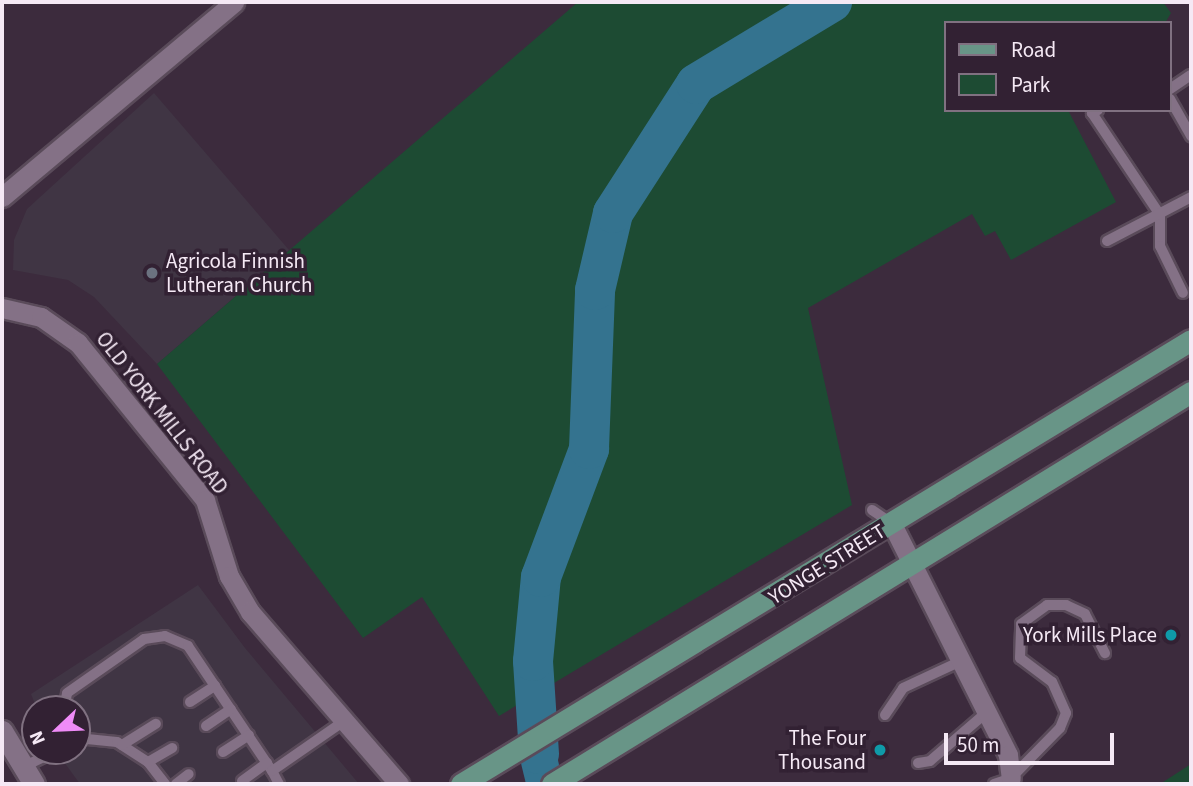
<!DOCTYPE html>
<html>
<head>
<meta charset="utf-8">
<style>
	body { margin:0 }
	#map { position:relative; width:1193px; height:786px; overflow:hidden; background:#3c2b3d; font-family:"Source Sans 3",sans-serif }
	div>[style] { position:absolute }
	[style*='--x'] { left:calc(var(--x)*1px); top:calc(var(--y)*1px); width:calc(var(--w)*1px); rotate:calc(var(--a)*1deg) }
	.commercial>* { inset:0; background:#403544 }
	.green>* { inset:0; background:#1d4b33 }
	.water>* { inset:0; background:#34738f }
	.river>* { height:40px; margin:-20px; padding:0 20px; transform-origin:20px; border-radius:20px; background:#34738f }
	.roads { filter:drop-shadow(2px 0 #5a4b5a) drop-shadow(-2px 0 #5a4b5a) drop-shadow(0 2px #5a4b5a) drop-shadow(0 -2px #5a4b5a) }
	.service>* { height:10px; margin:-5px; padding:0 5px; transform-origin:5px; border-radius:5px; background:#847186 }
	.minor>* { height:19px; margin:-9.5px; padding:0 9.5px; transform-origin:9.5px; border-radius:9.5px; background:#847186 }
	.secondary>* { height:21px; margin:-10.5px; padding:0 10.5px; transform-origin:10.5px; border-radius:10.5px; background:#847186 }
	.primary>* { height:21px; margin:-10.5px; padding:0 10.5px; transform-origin:10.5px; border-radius:10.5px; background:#689587 }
	.dots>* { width:19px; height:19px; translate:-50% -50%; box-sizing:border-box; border:4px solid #322133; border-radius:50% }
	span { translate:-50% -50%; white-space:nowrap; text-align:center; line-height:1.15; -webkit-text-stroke:7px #322133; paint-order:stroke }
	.poi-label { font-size:21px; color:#f5e9f5 }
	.left { translate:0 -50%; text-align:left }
	.right { translate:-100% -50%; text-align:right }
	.street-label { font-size:21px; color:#f5e9f5 }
	.frame { position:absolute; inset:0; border:4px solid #f5e9f5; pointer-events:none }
	.legend { position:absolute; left:944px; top:21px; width:228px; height:91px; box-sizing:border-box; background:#322133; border:2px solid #807181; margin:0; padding:9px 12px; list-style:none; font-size:21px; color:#f5e9f5 }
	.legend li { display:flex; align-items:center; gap:14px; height:35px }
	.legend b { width:35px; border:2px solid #807181 }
	.north { position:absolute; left:21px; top:695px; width:70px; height:70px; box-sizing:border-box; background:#322133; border:2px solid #807181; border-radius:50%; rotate:247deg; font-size:19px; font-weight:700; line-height:28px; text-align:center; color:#f5e9f5 }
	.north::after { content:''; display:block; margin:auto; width:24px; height:32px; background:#ef8bf7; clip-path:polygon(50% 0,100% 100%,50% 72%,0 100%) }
	.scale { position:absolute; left:944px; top:733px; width:170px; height:32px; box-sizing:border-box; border:4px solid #f5e9f5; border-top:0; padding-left:9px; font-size:21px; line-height:24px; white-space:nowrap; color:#f5e9f5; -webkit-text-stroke:5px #322133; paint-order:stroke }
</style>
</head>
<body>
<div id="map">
	<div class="commercial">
		<div style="clip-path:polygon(154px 93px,289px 250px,157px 364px,94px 297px,68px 280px,13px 270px,14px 240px,27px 209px)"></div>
		<div style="clip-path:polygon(198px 585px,245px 648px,359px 784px,80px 784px,56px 751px,77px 751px,77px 709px,37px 709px,31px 694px)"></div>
	</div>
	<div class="green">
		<div style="clip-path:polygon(578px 2px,1163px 2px,1171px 13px,1165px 23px,946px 23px,946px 110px,1068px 110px,1116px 202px,1011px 260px,995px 231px,985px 236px,972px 214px,808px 308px,852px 505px,499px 716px,422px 597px,363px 638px,157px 364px)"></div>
		<div style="clip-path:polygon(1191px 764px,1191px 784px,1160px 784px)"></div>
	</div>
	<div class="water">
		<div style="clip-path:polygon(536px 700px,554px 741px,563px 784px,526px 784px,519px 755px)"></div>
	</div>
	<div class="river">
		<div style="--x:539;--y:754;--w:93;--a:-93.7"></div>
		<div style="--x:533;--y:661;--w:84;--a:-84.6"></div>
		<div style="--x:541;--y:577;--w:137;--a:-69.4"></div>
		<div style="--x:589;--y:449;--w:159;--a:-87.8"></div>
		<div style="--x:595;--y:290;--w:79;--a:-76.8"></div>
		<div style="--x:613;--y:213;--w:153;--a:-57.2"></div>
		<div style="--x:696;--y:84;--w:159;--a:-31.1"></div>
	</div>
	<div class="roads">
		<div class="service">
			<div style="--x:1170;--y:89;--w:25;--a:-34"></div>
			<div style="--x:1170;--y:99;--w:43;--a:60.4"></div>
			<div style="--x:1098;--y:110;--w:7;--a:153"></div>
			<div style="--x:1092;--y:113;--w:123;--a:56.3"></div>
			<div style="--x:1160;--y:215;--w:31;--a:90"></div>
			<div style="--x:1160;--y:246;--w:52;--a:63.9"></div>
			<div style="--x:1107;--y:241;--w:95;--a:-27.6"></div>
			<div style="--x:872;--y:510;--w:23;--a:34"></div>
			<div style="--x:190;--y:702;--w:30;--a:-33"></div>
			<div style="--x:64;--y:709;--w:16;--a:-79"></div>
			<div style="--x:67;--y:693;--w:94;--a:-35"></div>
			<div style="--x:144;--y:639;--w:21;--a:-8"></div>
			<div style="--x:165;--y:636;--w:25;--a:23"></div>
			<div style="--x:188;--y:646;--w:151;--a:56.1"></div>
			<div style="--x:885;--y:715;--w:32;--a:-56"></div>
			<div style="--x:903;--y:688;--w:64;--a:-25"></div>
			<div style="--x:206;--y:726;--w:30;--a:-34"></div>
			<div style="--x:77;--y:738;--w:40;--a:5.7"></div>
			<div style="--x:117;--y:742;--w:37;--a:33"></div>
			<div style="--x:148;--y:762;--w:28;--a:52"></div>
			<div style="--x:122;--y:745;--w:40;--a:-32"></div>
			<div style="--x:223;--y:752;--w:31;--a:-33"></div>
			<div style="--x:148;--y:762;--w:28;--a:-30"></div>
			<div style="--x:918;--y:763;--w:12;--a:-9"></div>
			<div style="--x:930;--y:761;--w:75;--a:-40.7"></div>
			<div style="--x:23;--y:767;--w:37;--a:-26"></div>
			<div style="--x:242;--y:781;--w:31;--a:-36"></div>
			<div style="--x:176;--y:784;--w:16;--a:-38"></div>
			<div style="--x:279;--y:784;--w:15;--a:-118"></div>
			<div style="--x:272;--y:771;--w:91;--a:-34.7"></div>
			<div style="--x:994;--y:784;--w:18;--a:-19"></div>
			<div style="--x:1011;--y:778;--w:70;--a:-45.6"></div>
			<div style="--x:1060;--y:728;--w:16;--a:-68"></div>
			<div style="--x:1066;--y:713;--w:34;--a:-114"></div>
			<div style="--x:1052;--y:682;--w:40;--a:-143"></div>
			<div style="--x:1020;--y:658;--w:34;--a:-88"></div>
			<div style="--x:1021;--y:624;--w:32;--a:-36"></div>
			<div style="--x:1047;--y:605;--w:19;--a:0"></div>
			<div style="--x:1066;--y:605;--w:21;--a:25"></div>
			<div style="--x:1085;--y:614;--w:44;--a:62.9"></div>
		</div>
		<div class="minor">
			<div style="--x:2;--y:197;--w:303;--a:-40"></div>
			<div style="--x:2;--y:308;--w:40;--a:13"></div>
			<div style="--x:41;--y:317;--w:45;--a:35.1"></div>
			<div style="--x:78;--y:343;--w:202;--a:51"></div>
			<div style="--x:205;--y:500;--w:80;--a:72.5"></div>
			<div style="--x:229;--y:576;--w:42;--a:59.7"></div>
			<div style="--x:250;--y:612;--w:228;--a:49.1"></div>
			<div style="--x:892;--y:524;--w:258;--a:63.3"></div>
			<div style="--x:1008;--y:755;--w:23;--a:83"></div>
		</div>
		<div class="secondary">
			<div style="--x:2;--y:731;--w:62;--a:58.9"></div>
		</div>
		<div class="primary">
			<div style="--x:461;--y:784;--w:854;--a:-31.31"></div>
			<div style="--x:552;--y:784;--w:750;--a:-31.53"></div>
		</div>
	</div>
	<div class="dots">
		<div style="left:152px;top:273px;background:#6b7280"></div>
		<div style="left:1171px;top:635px;background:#0f9aa8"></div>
		<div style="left:880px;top:750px;background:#0f9aa8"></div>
	</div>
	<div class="poi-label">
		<span class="left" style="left:166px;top:273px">Agricola Finnish<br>Lutheran Church</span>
		<span class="right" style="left:1157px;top:635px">York Mills Place</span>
		<span class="right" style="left:866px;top:750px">The Four<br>Thousand</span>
	</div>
	<div class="street-label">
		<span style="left:162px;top:413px;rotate:52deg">OLD YORK MILLS ROAD</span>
		<span style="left:827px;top:564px;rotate:-32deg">YONGE STREET</span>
	</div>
	<div class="frame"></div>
	<ul class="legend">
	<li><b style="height:9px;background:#689587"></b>Road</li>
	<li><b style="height:19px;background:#1d4b33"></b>Park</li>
	</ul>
	<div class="north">N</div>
	<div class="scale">50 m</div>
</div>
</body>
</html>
